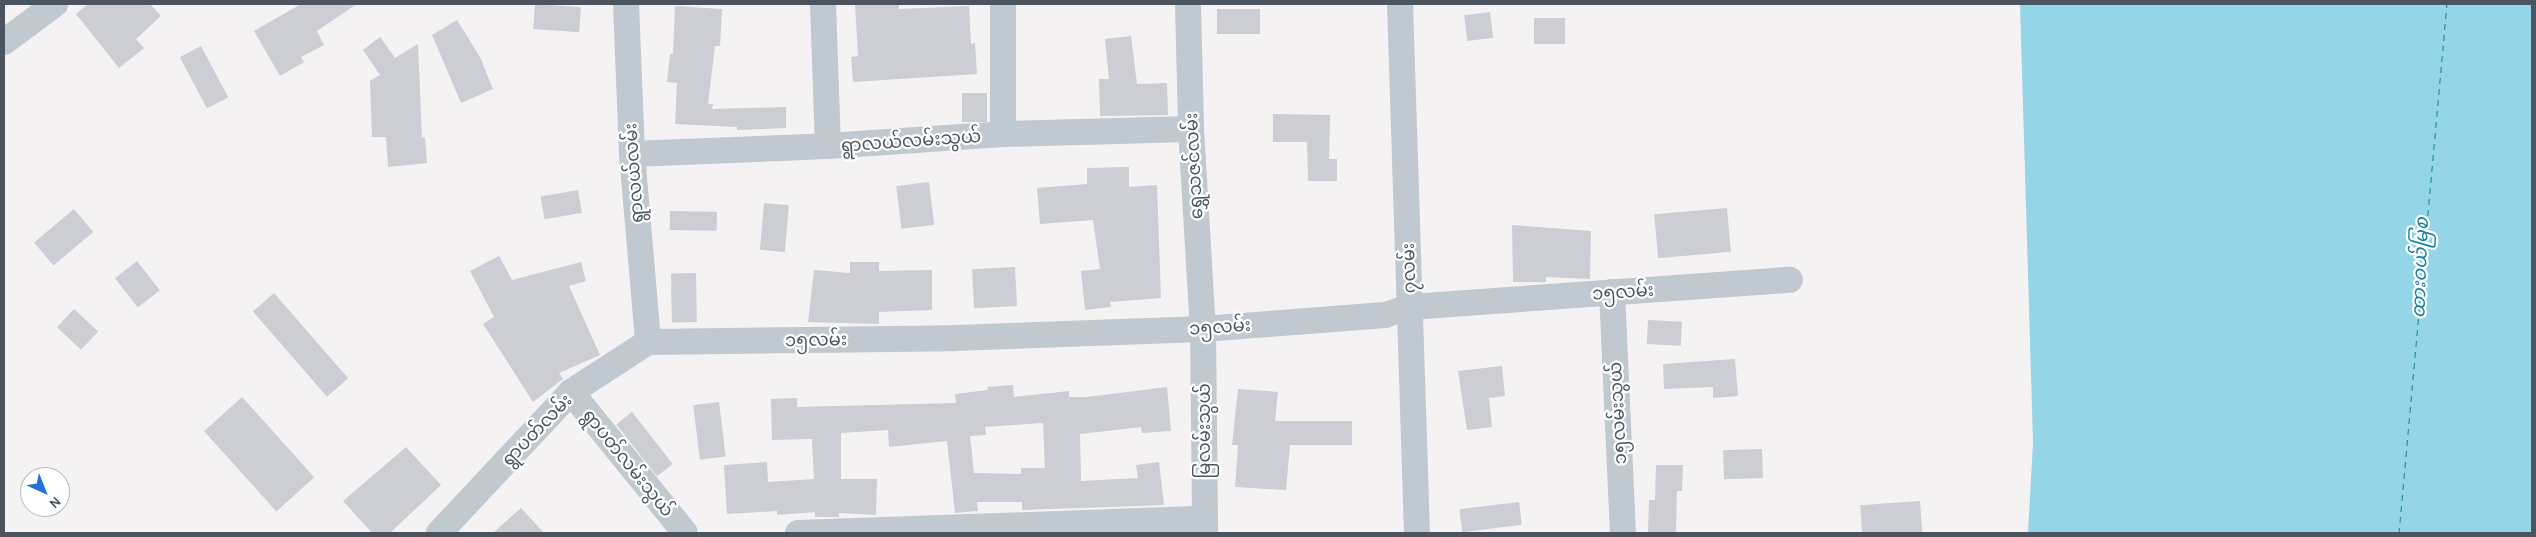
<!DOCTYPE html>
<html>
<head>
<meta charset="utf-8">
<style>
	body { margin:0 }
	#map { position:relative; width:2536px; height:537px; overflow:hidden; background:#f4f2f2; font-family:Karla,"Noto Sans Myanmar",sans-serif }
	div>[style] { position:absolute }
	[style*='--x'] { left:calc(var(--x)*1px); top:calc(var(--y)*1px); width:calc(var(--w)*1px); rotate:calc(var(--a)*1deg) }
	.water>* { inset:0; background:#94d5e8 }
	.ferry>* { height:1px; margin-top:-0.5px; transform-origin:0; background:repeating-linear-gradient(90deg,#1480a0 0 6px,transparent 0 11px) }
	.building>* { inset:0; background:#ccced4; transform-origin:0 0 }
	.minor>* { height:26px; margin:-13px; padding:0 13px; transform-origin:13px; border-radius:13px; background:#c1c9d0 }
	span { translate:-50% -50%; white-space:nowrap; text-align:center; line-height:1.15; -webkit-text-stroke:4.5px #fff; paint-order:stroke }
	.street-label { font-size:18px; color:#4a555f }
	.water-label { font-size:19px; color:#1480a0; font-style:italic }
	.frame { position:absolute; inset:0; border:5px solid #4a555f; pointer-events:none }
	.north { position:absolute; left:20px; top:467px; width:50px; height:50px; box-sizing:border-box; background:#fff; border:1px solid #b7bbbf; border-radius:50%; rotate:136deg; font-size:14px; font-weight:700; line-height:20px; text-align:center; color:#4a555f }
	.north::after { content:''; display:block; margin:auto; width:18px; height:22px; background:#2471dc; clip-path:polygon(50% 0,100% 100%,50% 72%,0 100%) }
</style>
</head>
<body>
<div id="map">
	<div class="water">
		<div style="clip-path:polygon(2020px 4px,2532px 4px,2532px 533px,2028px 533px,2033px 443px)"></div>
	</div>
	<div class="ferry">
		<div style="--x:2399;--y:533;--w:531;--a:-84.82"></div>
	</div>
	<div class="building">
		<div style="clip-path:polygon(88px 4px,150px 4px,161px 16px,136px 39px,144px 48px,119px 68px,76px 14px)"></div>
		<div style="clip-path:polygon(301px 4px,357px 4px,317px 31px,324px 45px,301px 57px,304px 62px,280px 76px,254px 31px)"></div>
		<div style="left:535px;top:4px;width:46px;height:25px;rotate:4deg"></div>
		<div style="clip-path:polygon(855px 4px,899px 4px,899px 9px,969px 6px,971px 44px,975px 43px,977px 74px,853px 82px,851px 57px,858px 56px)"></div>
		<div style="clip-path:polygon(675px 6px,722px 9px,720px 46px,715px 46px,708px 104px,713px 104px,712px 109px,786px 107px,786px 128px,737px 130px,737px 127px,675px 124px,677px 83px,667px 82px,670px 54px,673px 54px)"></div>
		<div style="left:1260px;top:9px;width:25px;height:43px;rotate:90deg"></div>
		<div style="left:1490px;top:12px;width:26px;height:26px;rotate:83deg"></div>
		<div style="left:1565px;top:18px;width:26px;height:31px;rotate:90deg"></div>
		<div style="clip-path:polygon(457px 20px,480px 57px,493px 89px,461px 103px,432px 35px)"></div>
		<div style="clip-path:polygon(1131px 36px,1137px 84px,1167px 83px,1168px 115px,1100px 116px,1099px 79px,1109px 79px,1105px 39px)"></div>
		<div style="clip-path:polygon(380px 37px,395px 58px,418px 44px,422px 138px,425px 137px,427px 163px,388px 167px,386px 137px,372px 137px,370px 81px,380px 75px,363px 50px)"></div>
		<div style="left:201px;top:46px;width:58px;height:24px;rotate:62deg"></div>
		<div style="left:962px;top:93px;width:25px;height:29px"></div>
		<div style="clip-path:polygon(1273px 114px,1330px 115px,1329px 159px,1337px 159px,1337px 181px,1308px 181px,1307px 142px,1273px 142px)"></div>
		<div style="clip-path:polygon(1129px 167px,1129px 187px,1157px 185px,1161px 298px,1110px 302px,1111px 307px,1085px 310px,1081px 271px,1100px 269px,1093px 220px,1040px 224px,1037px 188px,1087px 184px,1087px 168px)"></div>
		<div style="left:929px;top:182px;width:43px;height:33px;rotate:83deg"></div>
		<div style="left:578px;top:190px;width:23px;height:38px;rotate:80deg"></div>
		<div style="left:764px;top:203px;width:25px;height:47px;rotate:5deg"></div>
		<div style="left:1727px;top:208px;width:44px;height:73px;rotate:85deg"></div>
		<div style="left:74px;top:209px;width:30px;height:52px;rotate:50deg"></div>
		<div style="left:670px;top:211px;width:47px;height:19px;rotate:1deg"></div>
		<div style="clip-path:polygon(1512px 225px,1591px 231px,1590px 279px,1546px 277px,1546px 282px,1513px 282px)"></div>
		<div style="clip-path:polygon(499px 256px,512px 280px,581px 262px,586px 281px,569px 286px,600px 355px,559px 373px,563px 379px,533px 402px,483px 324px,494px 317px,470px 271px)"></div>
		<div style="left:137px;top:261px;width:37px;height:28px;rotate:52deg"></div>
		<div style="clip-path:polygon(850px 262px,879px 262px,879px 271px,932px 270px,932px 310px,879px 312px,879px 324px,808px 322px,814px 270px,850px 273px)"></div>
		<div style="left:1015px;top:267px;width:39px;height:43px;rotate:87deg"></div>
		<div style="left:696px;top:273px;width:49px;height:25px;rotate:89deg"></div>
		<div style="left:274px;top:293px;width:113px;height:28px;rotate:49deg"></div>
		<div style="left:74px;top:309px;width:33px;height:25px;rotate:43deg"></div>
		<div style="left:1648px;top:320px;width:34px;height:24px;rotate:3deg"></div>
		<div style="clip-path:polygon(1735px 359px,1738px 396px,1713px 398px,1713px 387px,1664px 389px,1663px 364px)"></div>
		<div style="clip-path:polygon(1502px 366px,1505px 396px,1489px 398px,1492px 427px,1467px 430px,1458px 371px)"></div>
		<div style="clip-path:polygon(evenodd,1013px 385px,1014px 397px,1069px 391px,1069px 397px,1087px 397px,1167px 387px,1171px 431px,1142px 433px,1141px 427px,1080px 434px,1081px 481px,1138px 478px,1136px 465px,1159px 462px,1164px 505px,1022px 510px,1022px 502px,977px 502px,978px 511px,955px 513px,947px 441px,889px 447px,888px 430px,841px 433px,841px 479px,877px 479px,876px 515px,839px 513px,839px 517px,815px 517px,815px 512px,777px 515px,777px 511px,727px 514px,724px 465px,767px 462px,768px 482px,814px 479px,812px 439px,772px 440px,771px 399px,797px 398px,797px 407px,956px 403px,955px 394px,988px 390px,987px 387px,1013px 385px,1043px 423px,1045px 468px,1021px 468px,1021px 474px,974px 473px,970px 436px,986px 435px,985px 427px,1043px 423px)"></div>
		<div style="clip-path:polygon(1238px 389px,1278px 392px,1275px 421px,1352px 421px,1352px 445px,1290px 445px,1286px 490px,1235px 487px,1238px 445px,1232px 445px)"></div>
		<div style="left:242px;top:397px;width:108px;height:51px;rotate:48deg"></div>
		<div style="left:719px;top:402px;width:55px;height:26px;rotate:83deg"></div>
		<div style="left:632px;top:412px;width:66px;height:20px;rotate:52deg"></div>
		<div style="clip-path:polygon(406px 447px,441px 485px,390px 533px,372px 533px,343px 501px)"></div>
		<div style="left:1762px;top:449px;width:29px;height:39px;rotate:88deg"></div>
		<div style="clip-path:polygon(1656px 465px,1683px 465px,1682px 491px,1677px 491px,1676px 533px,1648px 533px,1649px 500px,1655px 500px)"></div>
		<div style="left:1920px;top:501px;width:32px;height:60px;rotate:86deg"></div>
		<div style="left:1519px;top:502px;width:23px;height:60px;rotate:83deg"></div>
		<div style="clip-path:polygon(521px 508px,544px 533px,493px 533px)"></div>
	</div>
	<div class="minor">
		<div style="--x:626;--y:4;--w:150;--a:87.7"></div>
		<div style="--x:632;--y:154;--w:189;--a:85.1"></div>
		<div style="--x:823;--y:4;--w:142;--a:88"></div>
		<div style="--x:1188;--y:4;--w:125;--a:88.6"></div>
		<div style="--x:1191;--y:129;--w:200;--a:86.6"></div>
		<div style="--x:1203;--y:329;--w:204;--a:89.4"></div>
		<div style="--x:1400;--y:4;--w:529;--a:88.16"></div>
		<div style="--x:4;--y:42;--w:64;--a:-36.7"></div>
		<div style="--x:1003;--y:134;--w:130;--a:-90"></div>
		<div style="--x:632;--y:154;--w:196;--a:-2.3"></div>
		<div style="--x:828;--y:146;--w:175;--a:-3.9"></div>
		<div style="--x:1003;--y:134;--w:188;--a:-1.5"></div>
		<div style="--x:1612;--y:292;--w:241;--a:87.4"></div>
		<div style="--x:648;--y:342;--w:307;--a:-0.7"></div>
		<div style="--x:955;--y:338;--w:248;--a:-2.1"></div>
		<div style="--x:1203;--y:329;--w:183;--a:-4.4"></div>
		<div style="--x:1385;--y:315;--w:26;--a:-18"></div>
		<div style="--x:1410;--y:307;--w:381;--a:-4.1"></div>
		<div style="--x:571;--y:392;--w:181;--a:51"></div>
		<div style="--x:439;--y:533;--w:193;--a:-46.9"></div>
		<div style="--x:571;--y:392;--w:92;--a:-33"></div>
		<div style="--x:798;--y:533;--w:406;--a:-2"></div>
	</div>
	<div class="street-label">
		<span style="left:911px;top:141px;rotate:-4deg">ရွာလယ်လမ်းသွယ်</span>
		<span style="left:1194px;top:166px;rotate:-93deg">ရွှေသဇင်လမ်း</span>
		<span style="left:634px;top:173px;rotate:-94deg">ရွာလယ်လမ်း</span>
		<span style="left:1409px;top:268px;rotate:-92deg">၇လမ်း</span>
		<span style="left:1623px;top:292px;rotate:-4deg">၁၅လမ်း</span>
		<span style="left:1220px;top:327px;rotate:-4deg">၁၅လမ်း</span>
		<span style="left:816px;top:340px;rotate:-1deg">၁၅လမ်း</span>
		<span style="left:1618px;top:413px;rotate:-93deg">၁၅လမ်းသွယ်</span>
		<span style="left:537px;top:430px;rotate:-46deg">ရွာပတ်လမ်း</span>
		<span style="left:1204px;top:431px;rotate:-90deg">မြလမ်းသွယ်</span>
		<span style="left:628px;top:463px;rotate:51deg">ရွာပတ်လမ်းသွယ်</span>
	</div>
	<div class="water-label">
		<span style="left:2421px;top:268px;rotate:-88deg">ထားဝယ်မြစ</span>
	</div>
	<div class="frame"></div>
	<div class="north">N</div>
</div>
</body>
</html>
